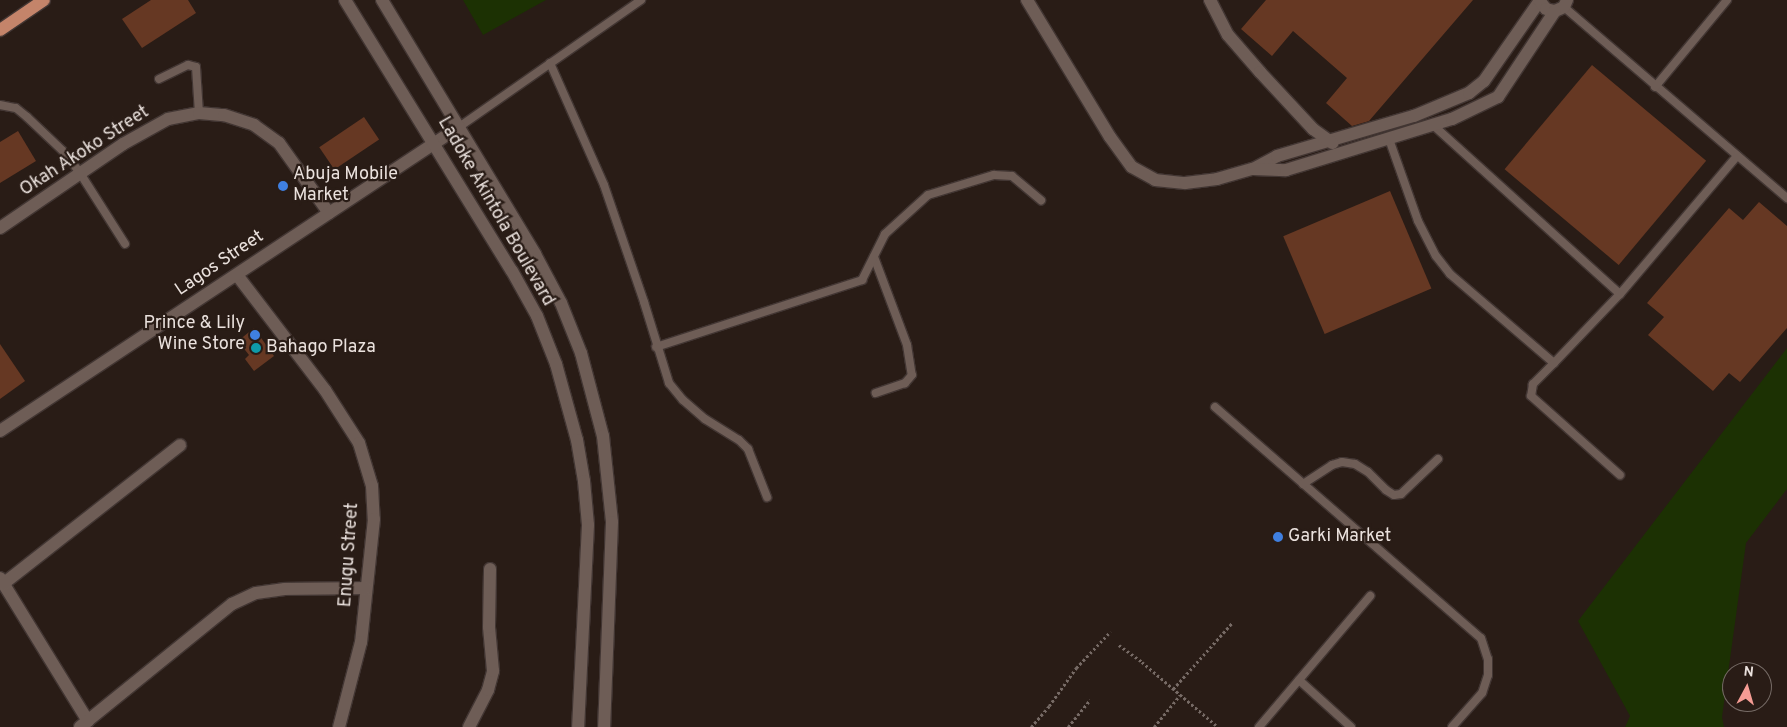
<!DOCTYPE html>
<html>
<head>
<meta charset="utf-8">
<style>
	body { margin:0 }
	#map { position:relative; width:1787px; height:727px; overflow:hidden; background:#291c16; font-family:Overpass,sans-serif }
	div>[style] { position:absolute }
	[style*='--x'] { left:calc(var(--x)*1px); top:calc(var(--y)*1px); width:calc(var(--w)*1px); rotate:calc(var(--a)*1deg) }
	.green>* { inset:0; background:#1c3103 }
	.building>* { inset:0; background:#663823; transform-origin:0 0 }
	.path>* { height:2.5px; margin-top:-1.25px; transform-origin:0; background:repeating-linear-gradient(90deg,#766a65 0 2.5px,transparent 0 5px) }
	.roads { filter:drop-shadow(1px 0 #423633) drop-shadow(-1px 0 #423633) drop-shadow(0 1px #423633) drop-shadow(0 -1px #423633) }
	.service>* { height:8px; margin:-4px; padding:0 4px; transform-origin:4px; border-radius:4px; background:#6e5d56 }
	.minor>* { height:12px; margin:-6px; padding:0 6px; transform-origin:6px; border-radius:6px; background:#6e5d56 }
	.tertiary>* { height:12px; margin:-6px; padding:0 6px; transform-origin:6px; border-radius:6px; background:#6e5d56 }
	.primary>* { height:12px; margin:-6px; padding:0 6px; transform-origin:6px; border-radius:6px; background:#c4846a }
	.dots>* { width:14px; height:14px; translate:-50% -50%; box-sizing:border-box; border:2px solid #291c16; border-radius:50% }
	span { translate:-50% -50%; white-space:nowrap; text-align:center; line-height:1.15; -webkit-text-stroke:4.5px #291c16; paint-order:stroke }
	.street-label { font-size:18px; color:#eae1dd }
	.poi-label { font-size:18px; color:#eae1dd }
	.left { translate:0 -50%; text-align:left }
	.right { translate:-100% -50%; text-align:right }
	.north { position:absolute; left:1722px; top:662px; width:50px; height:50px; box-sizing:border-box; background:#291c16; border:1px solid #766b66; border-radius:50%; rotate:6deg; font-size:14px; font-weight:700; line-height:20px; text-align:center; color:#eae1dd }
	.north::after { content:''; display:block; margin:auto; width:18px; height:22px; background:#f59c94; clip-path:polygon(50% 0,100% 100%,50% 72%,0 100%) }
</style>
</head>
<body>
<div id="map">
	<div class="green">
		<div style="clip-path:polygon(463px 0,546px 0,483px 35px)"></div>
		<div style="clip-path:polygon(1787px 348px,1787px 489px,1746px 543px,1722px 717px,1724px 727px,1625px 727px,1630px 716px,1578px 621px)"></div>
	</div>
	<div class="building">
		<div style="clip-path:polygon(151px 0,188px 0,196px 13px,142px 48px,122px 19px)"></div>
		<div style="clip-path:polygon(1266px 0,1473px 0,1369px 121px,1352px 126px,1326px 103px,1347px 78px,1293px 31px,1272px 56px,1241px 29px)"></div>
		<div style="left:1592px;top:65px;width:149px;height:136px;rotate:40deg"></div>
		<div style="left:364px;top:117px;width:27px;height:54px;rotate:56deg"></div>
		<div style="clip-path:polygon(18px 131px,36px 161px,0 183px,0 142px)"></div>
		<div style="left:1390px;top:191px;width:106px;height:116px;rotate:67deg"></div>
		<div style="clip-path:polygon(1759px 202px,1787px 226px,1787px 328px,1740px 382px,1729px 373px,1713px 391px,1648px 335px,1664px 317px,1647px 303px,1729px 208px,1743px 220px)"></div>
		<div style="clip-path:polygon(254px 328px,274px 356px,254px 371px,245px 359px,249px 355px,238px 341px)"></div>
		<div style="clip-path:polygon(0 344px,25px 381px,0 399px)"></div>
	</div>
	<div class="path">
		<div style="--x:1119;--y:645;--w:29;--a:36"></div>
		<div style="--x:1142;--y:662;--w:100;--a:40.5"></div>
		<div style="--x:1173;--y:689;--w:89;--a:-48.2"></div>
		<div style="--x:1031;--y:727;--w:28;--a:-49"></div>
		<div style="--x:1049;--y:706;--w:47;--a:-54.6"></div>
		<div style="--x:1076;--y:668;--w:50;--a:-46.6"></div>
		<div style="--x:1068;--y:727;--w:35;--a:-51"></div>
		<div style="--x:1154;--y:727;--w:41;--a:-50.9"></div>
	</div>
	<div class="roads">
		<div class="service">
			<div style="--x:1564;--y:7;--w:294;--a:40.6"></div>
			<div style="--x:550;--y:63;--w:133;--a:66.1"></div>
			<div style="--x:604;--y:185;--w:124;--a:71.1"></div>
			<div style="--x:644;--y:302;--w:85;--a:72.8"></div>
			<div style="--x:669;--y:383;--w:22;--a:51"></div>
			<div style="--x:683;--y:400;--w:29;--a:41"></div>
			<div style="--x:705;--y:419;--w:40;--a:32"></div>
			<div style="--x:739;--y:440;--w:13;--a:45"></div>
			<div style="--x:748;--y:449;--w:52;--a:68.4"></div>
			<div style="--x:159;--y:79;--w:32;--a:-26"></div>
			<div style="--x:188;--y:65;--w:8;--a:14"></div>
			<div style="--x:196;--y:67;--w:46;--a:86.3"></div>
			<div style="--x:1655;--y:87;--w:113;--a:-50.4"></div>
			<div style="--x:0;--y:105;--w:16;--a:11"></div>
			<div style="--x:16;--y:108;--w:14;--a:39"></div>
			<div style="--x:27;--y:117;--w:50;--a:43.4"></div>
			<div style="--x:63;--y:151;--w:28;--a:52"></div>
			<div style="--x:80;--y:173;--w:84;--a:57.6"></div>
			<div style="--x:1433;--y:125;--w:252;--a:42.1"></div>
			<div style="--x:459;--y:127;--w:222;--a:-34.9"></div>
			<div style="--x:1389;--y:139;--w:87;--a:70.5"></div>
			<div style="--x:1418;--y:221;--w:39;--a:63"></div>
			<div style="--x:1436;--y:256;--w:23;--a:52"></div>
			<div style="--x:1450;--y:274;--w:137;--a:40.6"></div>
			<div style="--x:1554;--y:363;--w:95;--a:-46.3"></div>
			<div style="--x:1620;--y:294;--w:181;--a:-49.7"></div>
			<div style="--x:874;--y:257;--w:94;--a:69.4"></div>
			<div style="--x:907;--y:345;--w:30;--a:81"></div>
			<div style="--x:912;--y:375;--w:11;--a:131"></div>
			<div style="--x:905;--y:383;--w:31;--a:161"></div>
			<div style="--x:656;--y:347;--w:217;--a:-18"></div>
			<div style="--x:862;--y:280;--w:51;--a:-63.4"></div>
			<div style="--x:885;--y:234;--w:58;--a:-42.2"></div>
			<div style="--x:928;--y:195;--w:69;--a:-16.9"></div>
			<div style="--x:994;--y:175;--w:18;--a:3"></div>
			<div style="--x:1012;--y:176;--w:38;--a:40"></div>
			<div style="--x:1554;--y:363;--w:30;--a:135"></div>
			<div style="--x:1533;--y:384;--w:12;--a:99"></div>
			<div style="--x:1531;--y:396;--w:119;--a:41.6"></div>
			<div style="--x:1215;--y:407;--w:352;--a:41"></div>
			<div style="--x:1481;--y:638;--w:22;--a:72"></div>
			<div style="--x:1488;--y:659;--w:16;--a:90"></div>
			<div style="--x:1488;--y:675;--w:19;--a:108"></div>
			<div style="--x:1482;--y:693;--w:45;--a:131.4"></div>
			<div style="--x:1303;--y:484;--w:35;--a:-33"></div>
			<div style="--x:1332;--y:465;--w:10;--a:-17"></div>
			<div style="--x:1342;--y:462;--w:13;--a:9"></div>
			<div style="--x:1355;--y:464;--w:15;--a:32"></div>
			<div style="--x:1368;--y:472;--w:25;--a:45"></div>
			<div style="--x:1386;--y:490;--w:9;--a:32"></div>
			<div style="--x:1394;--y:495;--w:7;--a:-8"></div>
			<div style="--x:1401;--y:494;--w:51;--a:-43.4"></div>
			<div style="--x:1299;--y:680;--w:70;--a:42.1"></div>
			<div style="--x:1259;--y:727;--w:172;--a:-49.7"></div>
		</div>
		<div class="minor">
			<div style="--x:1027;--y:0;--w:160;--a:58.8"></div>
			<div style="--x:1110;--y:137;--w:37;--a:54"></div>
			<div style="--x:1132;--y:167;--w:26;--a:29"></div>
			<div style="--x:1155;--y:180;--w:30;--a:6"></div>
			<div style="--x:1185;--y:183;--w:32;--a:-7"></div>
			<div style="--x:1217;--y:179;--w:37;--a:-16"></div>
			<div style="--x:1253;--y:169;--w:27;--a:-28"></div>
			<div style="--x:1277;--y:156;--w:143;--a:-16.3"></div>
			<div style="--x:1414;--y:116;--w:60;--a:-22.7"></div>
			<div style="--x:1469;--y:93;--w:19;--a:-39"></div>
			<div style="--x:1484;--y:81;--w:96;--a:-55.2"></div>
			<div style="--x:1210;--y:0;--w:39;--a:63"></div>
			<div style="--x:1228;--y:35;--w:49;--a:49.1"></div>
			<div style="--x:1260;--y:72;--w:78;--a:47.1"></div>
			<div style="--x:1313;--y:129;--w:24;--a:36"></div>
			<div style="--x:1539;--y:0;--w:11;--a:52"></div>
			<div style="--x:1546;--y:9;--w:9;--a:13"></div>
			<div style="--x:1555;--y:11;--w:10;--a:-24"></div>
			<div style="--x:1564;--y:7;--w:8;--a:-67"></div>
			<div style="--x:1253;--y:169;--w:33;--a:2"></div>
			<div style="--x:1286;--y:170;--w:174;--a:-17.1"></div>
			<div style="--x:1452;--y:119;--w:51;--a:-25.6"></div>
			<div style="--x:1498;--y:97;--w:103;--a:-56.5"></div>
			<div style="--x:0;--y:228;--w:149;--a:-34.3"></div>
			<div style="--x:123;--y:144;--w:51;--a:-29.1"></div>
			<div style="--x:168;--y:119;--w:32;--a:-11"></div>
			<div style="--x:199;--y:113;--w:25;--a:5"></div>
			<div style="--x:224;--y:115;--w:32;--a:18"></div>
			<div style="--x:254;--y:125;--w:31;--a:36"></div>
			<div style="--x:279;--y:143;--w:86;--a:54.5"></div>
			<div style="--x:237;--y:275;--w:145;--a:52.6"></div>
			<div style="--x:325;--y:390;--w:63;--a:57.3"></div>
			<div style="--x:359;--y:443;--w:45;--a:73.2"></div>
			<div style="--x:372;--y:486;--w:33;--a:87"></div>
			<div style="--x:374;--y:519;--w:124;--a:96"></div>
			<div style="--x:361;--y:642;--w:88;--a:104.5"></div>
			<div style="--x:0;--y:431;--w:551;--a:-33.52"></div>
			<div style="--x:0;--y:578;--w:168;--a:58.4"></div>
			<div style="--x:3;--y:584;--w:225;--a:-38.1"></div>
			<div style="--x:80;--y:727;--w:196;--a:-39"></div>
			<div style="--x:232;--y:604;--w:26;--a:-25"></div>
			<div style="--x:256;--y:593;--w:29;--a:-8"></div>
			<div style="--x:285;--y:589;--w:81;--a:-0.7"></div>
			<div style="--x:469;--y:727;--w:42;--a:-62.8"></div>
			<div style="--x:488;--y:690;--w:20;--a:-75"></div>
			<div style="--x:493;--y:671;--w:44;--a:-95.2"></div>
			<div style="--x:489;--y:627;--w:58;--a:-89"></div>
		</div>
		<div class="tertiary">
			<div style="--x:345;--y:0;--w:318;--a:58.4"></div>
			<div style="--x:512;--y:271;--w:51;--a:60.9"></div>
			<div style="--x:537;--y:316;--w:52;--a:68.4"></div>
			<div style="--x:556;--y:364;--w:79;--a:74.6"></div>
			<div style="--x:577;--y:440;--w:42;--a:80.3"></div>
			<div style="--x:584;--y:481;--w:44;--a:84.8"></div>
			<div style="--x:588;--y:525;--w:202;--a:92.8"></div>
			<div style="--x:382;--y:0;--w:297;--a:58.9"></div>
			<div style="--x:535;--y:254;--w:55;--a:62"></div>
			<div style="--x:561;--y:303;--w:54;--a:68.2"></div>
			<div style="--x:581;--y:353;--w:86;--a:75.2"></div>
			<div style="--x:603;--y:436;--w:86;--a:84"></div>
			<div style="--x:612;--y:522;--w:205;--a:92.2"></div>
		</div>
		<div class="primary">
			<div style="--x:0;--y:30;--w:53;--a:-34.3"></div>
		</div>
	</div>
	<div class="dots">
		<div style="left:283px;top:186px;background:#3f7fe0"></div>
		<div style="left:255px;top:335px;background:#3f7fe0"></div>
		<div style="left:256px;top:348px;background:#0f9aa8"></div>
		<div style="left:1278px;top:537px;background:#3f7fe0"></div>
	</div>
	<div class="street-label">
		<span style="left:85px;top:152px;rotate:-33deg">Okah Akoko Street</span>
		<span style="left:495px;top:212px;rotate:60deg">Ladoke Akintola Boulevard</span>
		<span style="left:220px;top:264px;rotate:-34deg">Lagos Street</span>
		<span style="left:350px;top:555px;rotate:-86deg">Enugu Street</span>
	</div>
	<div class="poi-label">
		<span class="left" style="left:293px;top:186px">Abuja Mobile<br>Market</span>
		<span class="right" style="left:245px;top:335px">Prince &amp; Lily<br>Wine Store</span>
		<span class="left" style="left:266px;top:348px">Bahago Plaza</span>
		<span class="left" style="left:1288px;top:537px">Garki Market</span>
	</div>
	<div class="north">N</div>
</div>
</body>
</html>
